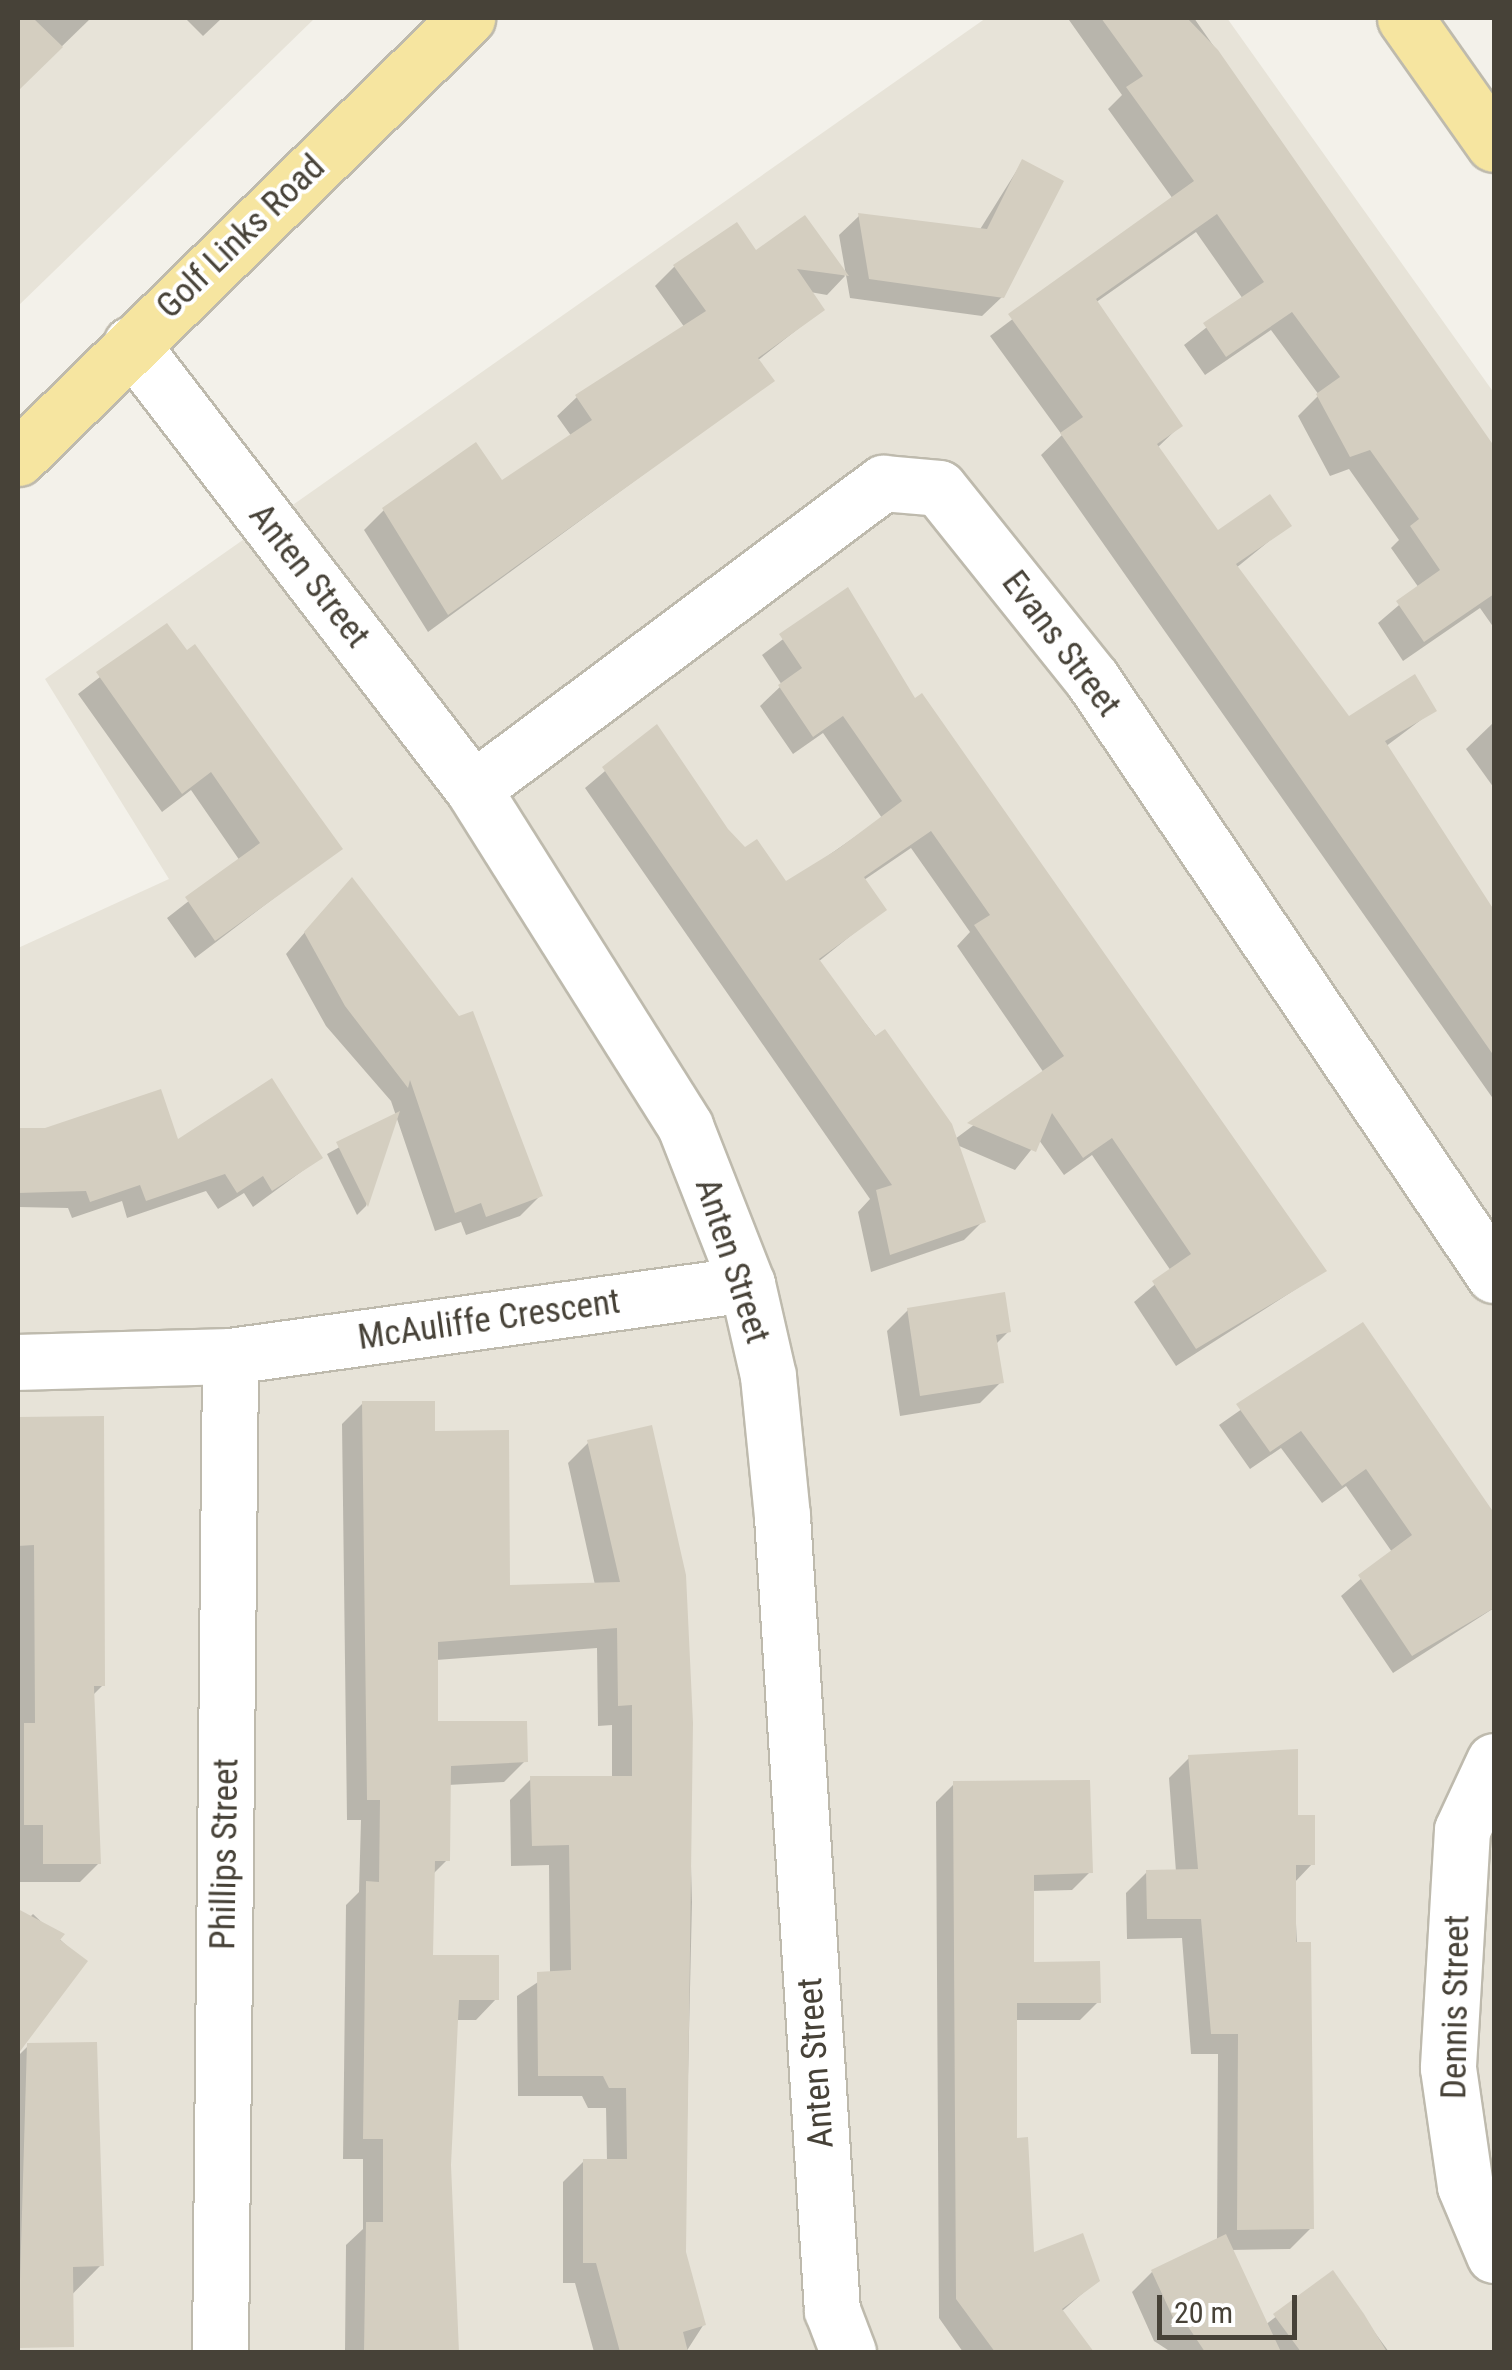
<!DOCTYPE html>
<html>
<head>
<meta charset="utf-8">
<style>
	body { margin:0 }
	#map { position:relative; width:1512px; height:2370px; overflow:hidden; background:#f3f1ea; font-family:"Roboto Condensed",sans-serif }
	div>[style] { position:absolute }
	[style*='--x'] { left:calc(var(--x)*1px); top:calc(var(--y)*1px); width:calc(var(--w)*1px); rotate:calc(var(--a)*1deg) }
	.residential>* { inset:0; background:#e7e3d8 }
	.shadow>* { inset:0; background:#0003 }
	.building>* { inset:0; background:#d4cec0 }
	.roads { filter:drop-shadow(2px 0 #bebaad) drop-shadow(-2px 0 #bebaad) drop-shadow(0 2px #bebaad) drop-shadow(0 -2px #bebaad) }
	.minor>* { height:55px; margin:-27.5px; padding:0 27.5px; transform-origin:27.5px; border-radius:27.5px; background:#fff }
	.major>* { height:55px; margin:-27.5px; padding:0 27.5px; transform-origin:27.5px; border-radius:27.5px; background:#f6e5a0 }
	span { translate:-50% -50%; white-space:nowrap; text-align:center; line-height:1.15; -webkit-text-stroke:8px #fff; paint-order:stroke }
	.street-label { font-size:35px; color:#474238 }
	.frame { position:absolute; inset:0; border:20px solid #474238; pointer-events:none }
	.scale { position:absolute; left:1157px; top:2295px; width:140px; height:45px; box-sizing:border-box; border:5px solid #474238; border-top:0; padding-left:12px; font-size:30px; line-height:35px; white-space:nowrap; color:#474238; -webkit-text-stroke:8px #fff; paint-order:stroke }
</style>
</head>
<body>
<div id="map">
	<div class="residential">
		<div style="clip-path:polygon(18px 18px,315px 18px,18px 306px)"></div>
		<div style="clip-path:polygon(986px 18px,1227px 18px,1494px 393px,1494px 2352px,18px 2352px,18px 948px,169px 879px,45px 679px)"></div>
	</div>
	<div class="shadow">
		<div style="clip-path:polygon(18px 18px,91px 18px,18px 89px)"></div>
		<div style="clip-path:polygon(185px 18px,222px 18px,203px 36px)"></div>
		<div style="clip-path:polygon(1194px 18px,1494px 448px,1494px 628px,1480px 608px,1403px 661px,1378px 623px,1419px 588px,1391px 548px,1399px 540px,1349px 469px,1330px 476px,1298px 416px,1319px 395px,1271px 330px,1205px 375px,1184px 345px,1243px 299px,1196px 232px,1095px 303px,1180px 426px,1157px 448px,1217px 534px,1289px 525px,1236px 568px,1348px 719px,1434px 710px,1385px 747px,1494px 914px,1494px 1100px,1041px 455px,1062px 435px,990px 336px,1173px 199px,1108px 109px,1122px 95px,1069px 20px)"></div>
		<div style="clip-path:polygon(1022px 162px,1002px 297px,982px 316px,850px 298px,839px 235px,859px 216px,979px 231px)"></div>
		<div style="clip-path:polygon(805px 218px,845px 276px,827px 295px,810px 292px,822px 310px,757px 361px,771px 381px,428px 632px,364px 530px,384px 510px,502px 484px,572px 437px,557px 416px,577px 397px,685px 328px,655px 286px,674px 267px,736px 225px,755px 253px)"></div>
		<div style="clip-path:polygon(evenodd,847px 591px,914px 702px,1324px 1271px,1176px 1366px,1134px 1302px,1171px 1271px,1092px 1155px,1064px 1175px,1039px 1140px,1015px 1170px,957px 1145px,983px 1221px,964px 1240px,871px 1272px,858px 1212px,870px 1199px,585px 788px,657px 727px,726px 831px,786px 885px,882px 818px,823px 733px,793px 754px,760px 706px,782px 685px,762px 655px,847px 591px,911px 848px,970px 932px,957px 946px,1044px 1073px,955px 1139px,818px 962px,884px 909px,864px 880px,911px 848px)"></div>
		<div style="clip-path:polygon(166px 626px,340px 848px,195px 958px,167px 918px,240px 861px,191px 790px,162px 812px,78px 694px)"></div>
		<div style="clip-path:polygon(1494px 722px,1494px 788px,1466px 749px)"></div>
		<div style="clip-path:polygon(332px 901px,540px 1196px,520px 1216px,466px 1235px,461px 1222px,435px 1231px,391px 1101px,326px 1026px,286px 954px)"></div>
		<div style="clip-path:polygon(396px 1116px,366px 1206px,357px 1215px,327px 1154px)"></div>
		<div style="clip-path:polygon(18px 1131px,46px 1130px,320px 1158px,253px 1207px,244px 1193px,218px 1209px,206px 1191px,127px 1218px,122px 1201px,72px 1218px,68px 1208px,18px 1207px)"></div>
		<div style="clip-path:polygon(908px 1310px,1008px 1332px,995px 1345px,1001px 1382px,980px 1403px,900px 1416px,887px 1331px)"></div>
		<div style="clip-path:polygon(1362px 1325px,1494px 1514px,1494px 1608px,1393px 1673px,1341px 1596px,1392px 1552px,1346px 1486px,1322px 1503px,1281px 1448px,1250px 1469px,1219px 1425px)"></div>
		<div style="clip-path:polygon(363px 1403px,432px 1433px,508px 1587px,595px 1585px,568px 1463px,589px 1442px,683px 1575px,692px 1902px,684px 2252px,704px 2324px,686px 2352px,594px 2352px,575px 2283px,563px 2283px,563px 2182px,584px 2161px,607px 2161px,606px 2108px,588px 2108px,582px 2096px,518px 2096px,517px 1996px,550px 1974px,549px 1865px,511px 1866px,510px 1800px,531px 1779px,612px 1779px,612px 1725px,598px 1726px,597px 1648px,436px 1660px,436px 1724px,525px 1761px,504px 1782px,448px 1785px,447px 1860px,432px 1875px,430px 1958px,497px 1998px,476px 2020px,456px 2020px,448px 2096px,454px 2352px,345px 2352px,346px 2245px,363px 2229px,363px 2159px,343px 2159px,346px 1905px,359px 1892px,361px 1820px,347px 1820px,342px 1424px)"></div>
		<div style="clip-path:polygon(101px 1419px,103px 1685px,92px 1696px,99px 1863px,80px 1882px,18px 1882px,18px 1420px)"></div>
		<div style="clip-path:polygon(1190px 1757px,1296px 1818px,1312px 1864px,1294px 1883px,1311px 2228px,1290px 2249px,1230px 2250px,1265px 2325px,1332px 2274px,1389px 2352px,1171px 2352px,1154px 2341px,1132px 2292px,1152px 2272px,1217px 2241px,1218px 2054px,1191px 2054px,1182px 1938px,1127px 1939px,1126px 1893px,1147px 1872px,1176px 1872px,1169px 1778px)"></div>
		<div style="clip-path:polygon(954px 1784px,1090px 1872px,1072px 1890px,1032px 1891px,1031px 1964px,1098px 2002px,1080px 2020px,1014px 2020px,1014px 2140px,1032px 2255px,1098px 2280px,1061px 2312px,1091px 2352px,963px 2352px,939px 2318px,936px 1802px)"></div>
		<div style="clip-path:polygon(33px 1914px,84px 1962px,18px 2044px,18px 1929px)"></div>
		<div style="clip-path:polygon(28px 2046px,101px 2265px,47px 2320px,18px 2320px,18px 2056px)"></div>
	</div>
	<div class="building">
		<div style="clip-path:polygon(18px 18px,33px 18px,63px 47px,18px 91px)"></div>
		<div style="clip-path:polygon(1101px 18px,1187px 18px,1218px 50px,1494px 446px,1494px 594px,1424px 642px,1396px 601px,1440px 570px,1410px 526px,1419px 519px,1370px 450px,1350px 457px,1316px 394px,1340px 377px,1292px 312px,1226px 357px,1203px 323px,1264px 282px,1217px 214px,1096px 299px,1183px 426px,1157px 444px,1218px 530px,1270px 494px,1292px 526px,1236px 564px,1349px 716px,1415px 674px,1437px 711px,1385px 741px,1494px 910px,1494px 1056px,1060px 433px,1083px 417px,1008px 314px,1194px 181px,1126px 87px,1143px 76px)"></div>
		<div style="clip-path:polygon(1022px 159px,1064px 181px,1004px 298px,869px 279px,858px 213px,987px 229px)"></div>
		<div style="clip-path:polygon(805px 215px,849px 276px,797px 269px,825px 310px,758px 358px,775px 381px,448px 615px,382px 508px,476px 442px,502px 480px,592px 420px,575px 395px,706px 311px,673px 265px,737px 222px,756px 250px)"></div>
		<div style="clip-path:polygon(848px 587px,915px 698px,922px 693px,1327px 1271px,1196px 1349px,1152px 1281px,1191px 1254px,1112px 1138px,1083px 1158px,1052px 1113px,1036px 1152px,967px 1123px,1064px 1056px,974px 925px,990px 915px,931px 831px,864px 877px,887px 910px,819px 959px,875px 1036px,885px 1029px,952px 1124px,986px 1222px,890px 1255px,876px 1190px,892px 1185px,602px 767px,657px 724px,728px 829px,745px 847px,757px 839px,786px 881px,838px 849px,902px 801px,843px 716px,813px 737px,778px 685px,802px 668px,779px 634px)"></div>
		<div style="clip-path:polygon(167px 623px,187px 650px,195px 644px,343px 849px,215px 941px,185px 897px,260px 843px,211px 772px,182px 794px,96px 672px)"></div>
		<div style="clip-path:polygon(352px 877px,459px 1016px,473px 1011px,543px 1196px,486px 1217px,481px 1203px,455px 1213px,410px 1080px,408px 1088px,345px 1006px,304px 932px)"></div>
		<div style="clip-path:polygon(272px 1078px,323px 1158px,272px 1191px,263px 1176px,237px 1193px,225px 1174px,146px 1201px,140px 1185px,90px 1202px,86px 1191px,18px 1193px,18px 1128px,45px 1128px,161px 1089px,178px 1139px)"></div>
		<div style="clip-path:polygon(400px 1111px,368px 1207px,336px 1142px)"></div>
		<div style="clip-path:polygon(1005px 1292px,1011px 1332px,996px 1335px,1004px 1383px,920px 1396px,907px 1308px)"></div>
		<div style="clip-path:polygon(1363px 1322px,1494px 1513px,1494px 1608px,1412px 1656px,1358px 1575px,1412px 1535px,1366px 1469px,1342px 1486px,1301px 1431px,1270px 1452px,1236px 1404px)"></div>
		<div style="clip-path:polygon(362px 1401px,435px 1401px,435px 1431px,509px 1430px,510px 1585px,620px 1582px,587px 1440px,652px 1425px,686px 1575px,693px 1723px,686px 2252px,706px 2325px,683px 2332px,688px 2352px,620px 2352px,596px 2263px,583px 2263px,583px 2159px,627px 2159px,626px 2088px,609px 2088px,603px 2076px,538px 2076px,537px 1972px,571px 1970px,569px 1845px,532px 1846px,530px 1776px,632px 1776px,632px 1705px,618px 1706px,617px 1628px,438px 1642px,438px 1721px,527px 1721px,528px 1762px,451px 1766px,450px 1861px,435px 1861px,433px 1955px,499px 1955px,499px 2000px,459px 2000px,451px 2165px,459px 2352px,364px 2352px,366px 2222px,383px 2222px,383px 2139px,363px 2139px,366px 1881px,379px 1882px,380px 1800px,367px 1800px)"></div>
		<div style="clip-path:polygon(104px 1416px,105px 1686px,94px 1686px,101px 1864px,43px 1864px,43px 1825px,24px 1825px,24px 1723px,35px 1723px,34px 1545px,18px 1546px,18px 1417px)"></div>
		<div style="clip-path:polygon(1298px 1749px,1298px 1815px,1315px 1815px,1315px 1865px,1296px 1865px,1296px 1942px,1311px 1942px,1314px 2229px,1237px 2230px,1238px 2034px,1211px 2034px,1201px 1919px,1147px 1919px,1146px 1870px,1198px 1869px,1188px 1755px)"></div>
		<div style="clip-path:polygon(1090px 1780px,1093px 1873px,1034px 1875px,1034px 1962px,1100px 1961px,1101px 2003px,1017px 2003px,1017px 2138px,1028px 2137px,1034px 2252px,1083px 2233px,1100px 2281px,1062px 2309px,1094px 2352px,995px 2352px,956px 2299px,953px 1781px)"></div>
		<div style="clip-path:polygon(18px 1909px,65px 1934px,60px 1940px,88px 1961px,18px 2054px)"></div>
		<div style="clip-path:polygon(97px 2042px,104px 2266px,73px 2267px,74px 2347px,18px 2348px,27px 2043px)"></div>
		<div style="clip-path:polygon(1226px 2234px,1281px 2352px,1205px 2352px,1183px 2319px,1175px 2322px,1151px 2270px)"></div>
		<div style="clip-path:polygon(1333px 2270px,1364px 2314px,1387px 2352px,1301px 2352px,1273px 2314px)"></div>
	</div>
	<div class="roads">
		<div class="minor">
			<div style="--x:131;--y:344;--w:561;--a:52.46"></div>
			<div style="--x:473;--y:789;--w:398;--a:57.8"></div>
			<div style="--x:685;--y:1126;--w:170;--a:68.6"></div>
			<div style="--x:747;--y:1284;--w:94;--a:77.1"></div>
			<div style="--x:768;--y:1376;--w:141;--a:84.3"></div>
			<div style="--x:782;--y:1516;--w:796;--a:86.4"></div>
			<div style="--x:832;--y:2310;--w:45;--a:69.1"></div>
			<div style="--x:473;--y:789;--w:512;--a:-36.74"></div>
			<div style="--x:883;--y:483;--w:56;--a:5.1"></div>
			<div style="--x:939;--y:488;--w:245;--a:51.3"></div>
			<div style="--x:1092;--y:679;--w:719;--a:56"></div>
			<div style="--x:18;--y:1362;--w:212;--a:-1.6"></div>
			<div style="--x:230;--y:1356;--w:522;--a:-7.93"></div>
			<div style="--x:1494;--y:1761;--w:76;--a:114.9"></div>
			<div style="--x:1462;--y:1830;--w:238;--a:93.4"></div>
			<div style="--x:1448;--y:2068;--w:119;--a:81.8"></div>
			<div style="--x:1465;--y:2186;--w:75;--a:67.2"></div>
			<div style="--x:220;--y:2352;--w:996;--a:-89.42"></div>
		</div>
		<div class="major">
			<div style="--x:1405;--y:18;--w:154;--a:54.8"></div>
			<div style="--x:18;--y:458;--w:629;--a:-44.42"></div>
		</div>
	</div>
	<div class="street-label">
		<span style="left:241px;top:237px;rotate:-44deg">Golf Links Road</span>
		<span style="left:309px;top:576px;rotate:52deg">Anten Street</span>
		<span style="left:1061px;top:644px;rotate:53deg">Evans Street</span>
		<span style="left:732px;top:1261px;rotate:72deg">Anten Street</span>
		<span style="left:489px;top:1320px;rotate:-8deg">McAuliffe Crescent</span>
		<span style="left:225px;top:1854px;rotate:-89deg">Phillips Street</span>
		<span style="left:1456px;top:2007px;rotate:-89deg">Dennis Street</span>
		<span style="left:816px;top:2063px;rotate:-94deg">Anten Street</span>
	</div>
	<div class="frame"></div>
	<div class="scale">20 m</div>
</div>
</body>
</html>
